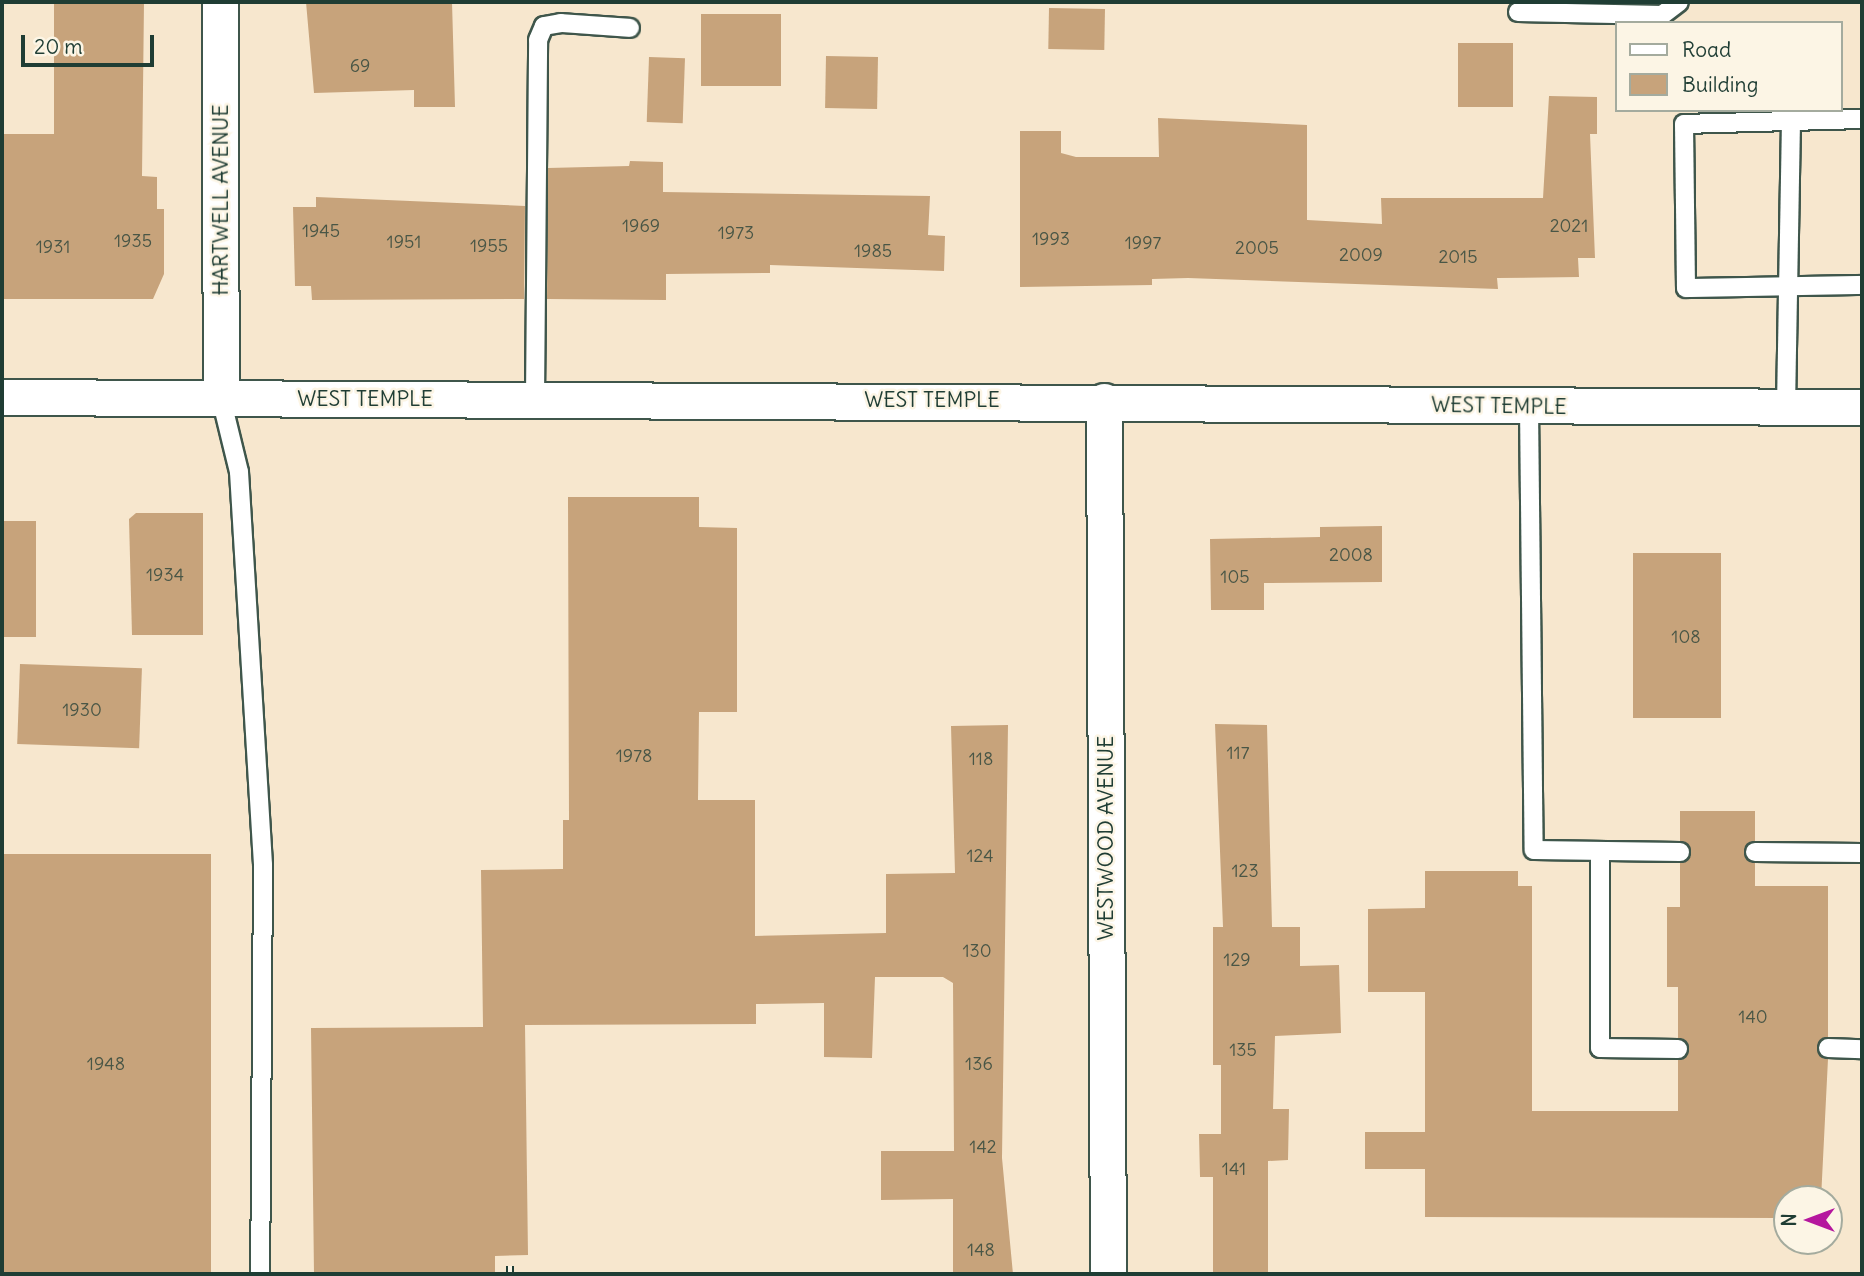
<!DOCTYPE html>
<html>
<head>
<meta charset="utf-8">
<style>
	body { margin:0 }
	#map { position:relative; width:1864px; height:1276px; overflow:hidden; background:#f7e7ce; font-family:Delius,sans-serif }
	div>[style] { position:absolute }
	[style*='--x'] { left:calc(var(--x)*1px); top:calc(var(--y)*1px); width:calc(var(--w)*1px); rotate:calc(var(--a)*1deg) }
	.building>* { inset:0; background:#c7a37b; transform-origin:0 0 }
	.roads { filter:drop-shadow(2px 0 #3f564b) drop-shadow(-2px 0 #3f564b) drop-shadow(0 2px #3f564b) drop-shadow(0 -2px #3f564b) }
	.lane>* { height:18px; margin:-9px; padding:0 9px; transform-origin:9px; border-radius:9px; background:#fff }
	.street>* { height:35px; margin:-17.5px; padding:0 17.5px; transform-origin:17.5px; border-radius:17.5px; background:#fff }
	.rail>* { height:8px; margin-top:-4px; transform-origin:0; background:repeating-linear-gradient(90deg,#fcf5e5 0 16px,#1f3d34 0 32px); box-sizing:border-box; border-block:2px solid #1f3d34 }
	span { translate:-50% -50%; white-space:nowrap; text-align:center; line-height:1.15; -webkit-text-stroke:5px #fcf5e5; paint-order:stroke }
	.number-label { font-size:18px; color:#495646 }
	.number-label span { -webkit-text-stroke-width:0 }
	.street-label { font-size:21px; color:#1f3d34 }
	.frame { position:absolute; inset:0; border:4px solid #1f3d34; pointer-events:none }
	.legend { position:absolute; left:1615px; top:21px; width:228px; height:91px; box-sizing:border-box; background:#fcf5e5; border:2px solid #a4ab9e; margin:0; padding:9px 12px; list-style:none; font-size:21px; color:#1f3d34 }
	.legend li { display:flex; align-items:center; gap:14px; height:35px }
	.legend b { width:35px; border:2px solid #a4ab9e }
	.north { position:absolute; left:1773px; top:1185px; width:70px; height:70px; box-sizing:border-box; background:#fcf5e5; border:2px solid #a4ab9e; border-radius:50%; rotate:270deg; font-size:19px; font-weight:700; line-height:28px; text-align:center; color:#1f3d34 }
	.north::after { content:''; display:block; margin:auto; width:24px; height:32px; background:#b5179e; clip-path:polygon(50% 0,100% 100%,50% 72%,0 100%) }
	.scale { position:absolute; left:21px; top:35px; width:133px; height:32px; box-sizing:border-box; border:4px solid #1f3d34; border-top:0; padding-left:9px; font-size:21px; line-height:24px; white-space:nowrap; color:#1f3d34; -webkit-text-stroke:5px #fcf5e5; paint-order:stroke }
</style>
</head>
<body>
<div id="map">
	<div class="building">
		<div style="clip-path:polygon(54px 2px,144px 2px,142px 176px,157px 177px,157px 209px,164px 209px,164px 274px,153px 299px,2px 299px,2px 134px,54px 134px)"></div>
		<div style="clip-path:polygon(306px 2px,452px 2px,455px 107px,414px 107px,414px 90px,314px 93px)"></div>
		<div style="left:1049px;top:8px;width:56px;height:41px;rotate:1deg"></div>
		<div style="left:701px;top:14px;width:80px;height:72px"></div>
		<div style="left:1458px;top:43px;width:55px;height:64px"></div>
		<div style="left:826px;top:56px;width:52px;height:52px;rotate:1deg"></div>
		<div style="left:649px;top:57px;width:36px;height:65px;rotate:2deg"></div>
		<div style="clip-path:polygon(1549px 96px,1597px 97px,1597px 134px,1590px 134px,1595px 258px,1578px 258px,1579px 277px,1497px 278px,1498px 289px,1188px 278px,1152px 279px,1152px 285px,1020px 287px,1020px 131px,1061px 131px,1061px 153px,1076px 157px,1159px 157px,1158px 118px,1307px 125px,1307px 220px,1382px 224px,1381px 198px,1543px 198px)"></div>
		<div style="clip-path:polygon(630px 161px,663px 162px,663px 192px,930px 196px,928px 235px,945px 236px,944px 271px,770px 265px,770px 273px,666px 274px,666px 300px,547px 299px,548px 168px,629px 166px)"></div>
		<div style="clip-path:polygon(316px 197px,525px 206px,524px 299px,312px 300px,311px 286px,295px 286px,293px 207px,316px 207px)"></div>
		<div style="clip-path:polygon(568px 497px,699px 497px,699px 527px,737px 528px,737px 712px,699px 712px,698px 800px,755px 800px,755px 936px,886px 933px,886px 874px,955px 873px,951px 726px,1008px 725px,1002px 1158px,1013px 1274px,953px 1274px,953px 1199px,881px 1200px,881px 1151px,954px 1151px,953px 983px,943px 977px,875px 977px,872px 1058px,824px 1057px,824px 1003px,756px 1004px,756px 1024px,525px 1025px,528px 1255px,495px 1256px,495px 1274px,314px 1274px,311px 1028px,483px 1027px,481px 870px,563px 869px,563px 820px,569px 820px)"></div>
		<div style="clip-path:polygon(136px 513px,203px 513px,203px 635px,132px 635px,129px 519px)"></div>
		<div style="left:2px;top:521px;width:34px;height:116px"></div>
		<div style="clip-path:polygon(1382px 526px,1382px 582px,1264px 583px,1264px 610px,1211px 610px,1210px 539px,1320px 537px,1320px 527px)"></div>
		<div style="left:1721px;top:553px;width:165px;height:88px;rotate:90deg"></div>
		<div style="left:20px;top:664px;width:122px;height:80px;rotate:2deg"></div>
		<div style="clip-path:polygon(1215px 724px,1267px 725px,1272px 927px,1300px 927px,1300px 966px,1339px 965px,1341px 1033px,1275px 1036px,1273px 1109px,1289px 1109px,1288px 1160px,1268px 1161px,1268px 1274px,1213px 1274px,1213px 1177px,1200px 1177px,1199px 1134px,1221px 1134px,1221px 1065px,1213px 1065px,1213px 927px,1223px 927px)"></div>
		<div style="clip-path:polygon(1680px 811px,1755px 811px,1755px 841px,1744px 853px,1755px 863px,1755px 886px,1828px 886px,1828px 1037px,1817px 1048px,1828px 1059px,1821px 1199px,1787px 1199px,1787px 1218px,1425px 1217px,1425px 1169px,1365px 1169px,1365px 1132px,1425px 1132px,1425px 992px,1368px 992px,1368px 909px,1425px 908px,1425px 871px,1518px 871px,1518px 886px,1532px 886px,1532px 1111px,1678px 1111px,1678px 1060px,1689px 1048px,1678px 1038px,1678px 987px,1667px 987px,1667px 907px,1680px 907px,1680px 863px,1691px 853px,1680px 841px)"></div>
		<div style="left:211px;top:854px;width:420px;height:209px;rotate:90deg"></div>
	</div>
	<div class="roads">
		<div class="lane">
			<div style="--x:1518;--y:12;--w:144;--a:1.2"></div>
			<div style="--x:1662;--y:15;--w:21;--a:-37"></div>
			<div style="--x:1862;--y:119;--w:178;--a:178.4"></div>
			<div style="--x:1684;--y:124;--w:164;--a:89.3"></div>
			<div style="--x:1686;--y:288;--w:176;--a:-1"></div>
			<div style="--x:221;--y:398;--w:76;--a:76.3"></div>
			<div style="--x:239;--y:472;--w:394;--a:86.5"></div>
			<div style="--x:263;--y:865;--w:409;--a:90.4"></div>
			<div style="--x:535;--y:399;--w:359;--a:-89.5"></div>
			<div style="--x:538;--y:40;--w:15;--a:-67"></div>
			<div style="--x:544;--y:26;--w:17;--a:-10"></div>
			<div style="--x:561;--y:23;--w:69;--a:4.1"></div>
			<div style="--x:1529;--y:407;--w:443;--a:89.4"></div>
			<div style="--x:1534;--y:850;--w:146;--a:0.8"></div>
			<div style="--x:1786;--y:407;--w:286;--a:-89"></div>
			<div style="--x:1600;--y:851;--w:197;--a:90"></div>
			<div style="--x:1600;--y:1048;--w:78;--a:0.7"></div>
			<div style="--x:1755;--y:852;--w:107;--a:0.5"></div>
			<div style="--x:1828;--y:1048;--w:34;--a:2"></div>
		</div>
		<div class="street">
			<div style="--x:220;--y:2;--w:396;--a:89.9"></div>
			<div style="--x:2;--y:397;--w:1860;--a:0.31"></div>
			<div style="--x:1104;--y:401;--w:873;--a:89.74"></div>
		</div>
	</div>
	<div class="rail">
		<div style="--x:510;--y:1274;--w:8;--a:-90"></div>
	</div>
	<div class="number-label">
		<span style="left:360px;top:66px">69</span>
		<span style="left:641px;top:226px">1969</span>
		<span style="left:1569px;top:226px">2021</span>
		<span style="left:321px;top:231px">1945</span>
		<span style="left:736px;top:233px">1973</span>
		<span style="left:1051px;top:239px">1993</span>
		<span style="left:133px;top:241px">1935</span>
		<span style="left:404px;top:242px">1951</span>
		<span style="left:1143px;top:243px">1997</span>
		<span style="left:489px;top:246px">1955</span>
		<span style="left:53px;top:247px">1931</span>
		<span style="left:1257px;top:248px">2005</span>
		<span style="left:873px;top:251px">1985</span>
		<span style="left:1361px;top:255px">2009</span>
		<span style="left:1458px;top:257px">2015</span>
		<span style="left:1351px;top:555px">2008</span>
		<span style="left:165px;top:575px">1934</span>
		<span style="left:1235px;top:577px">105</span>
		<span style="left:1686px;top:637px">108</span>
		<span style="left:82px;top:710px">1930</span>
		<span style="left:1238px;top:753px">117</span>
		<span style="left:634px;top:756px">1978</span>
		<span style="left:981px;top:759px">118</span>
		<span style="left:980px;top:856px">124</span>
		<span style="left:1245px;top:871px">123</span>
		<span style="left:977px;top:951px">130</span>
		<span style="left:1237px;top:960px">129</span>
		<span style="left:1753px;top:1017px">140</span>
		<span style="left:1243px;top:1050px">135</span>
		<span style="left:106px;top:1064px">1948</span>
		<span style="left:979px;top:1064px">136</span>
		<span style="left:983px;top:1147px">142</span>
		<span style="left:1234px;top:1169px">141</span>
		<span style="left:981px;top:1250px">148</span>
	</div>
	<div class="street-label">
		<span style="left:221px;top:200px;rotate:-90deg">HARTWELL AVENUE</span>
		<span style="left:365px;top:399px">WEST TEMPLE</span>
		<span style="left:932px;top:400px">WEST TEMPLE</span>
		<span style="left:1499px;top:406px;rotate:1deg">WEST TEMPLE</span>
		<span style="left:1106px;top:838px;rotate:-90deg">WESTWOOD AVENUE</span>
	</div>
	<div class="frame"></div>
	<ul class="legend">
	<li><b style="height:9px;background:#fff"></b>Road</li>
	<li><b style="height:19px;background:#c7a37b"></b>Building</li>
	</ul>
	<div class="north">N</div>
	<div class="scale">20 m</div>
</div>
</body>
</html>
